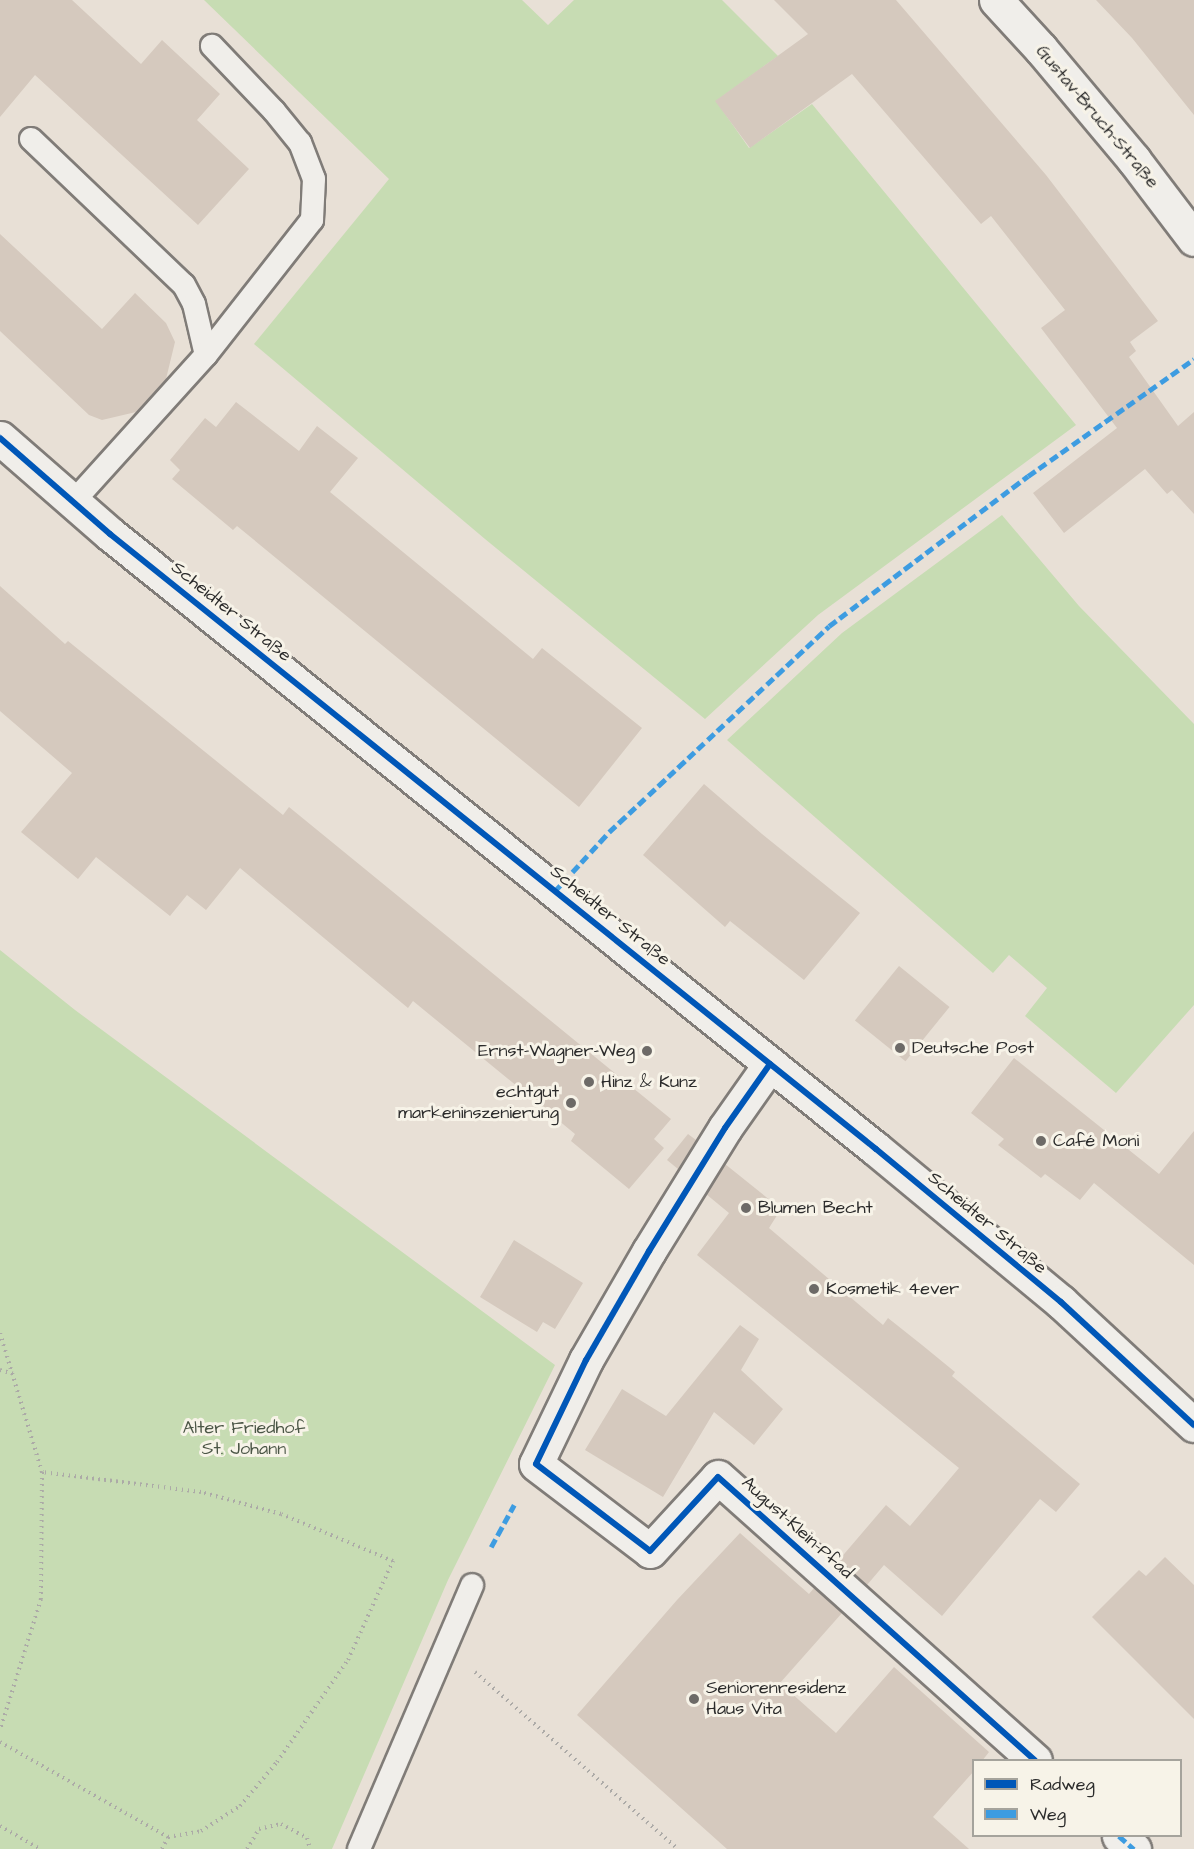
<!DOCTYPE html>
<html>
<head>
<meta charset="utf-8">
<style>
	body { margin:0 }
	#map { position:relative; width:1194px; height:1849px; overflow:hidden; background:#e8e0d6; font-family:"Architects Daughter",sans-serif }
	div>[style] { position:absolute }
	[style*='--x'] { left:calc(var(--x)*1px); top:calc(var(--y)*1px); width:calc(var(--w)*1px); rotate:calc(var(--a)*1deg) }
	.green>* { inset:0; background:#c7dcb3 }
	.building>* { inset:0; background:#d5c9be; transform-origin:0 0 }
	.path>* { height:4px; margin-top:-2px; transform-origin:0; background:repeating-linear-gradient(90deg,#acaaa7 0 1.5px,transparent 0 6px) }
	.roads { filter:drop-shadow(2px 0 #807c78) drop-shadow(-2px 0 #807c78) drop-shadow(0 2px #807c78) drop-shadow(0 -2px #807c78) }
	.lane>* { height:22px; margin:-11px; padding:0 11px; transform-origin:11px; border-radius:11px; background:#f0eeea }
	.street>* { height:33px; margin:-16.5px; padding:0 16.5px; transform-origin:16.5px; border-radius:16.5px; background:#f0eeea }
	.secondary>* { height:33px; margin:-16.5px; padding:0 16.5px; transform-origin:16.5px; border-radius:16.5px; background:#f0eeea }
	.quiet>* { height:4.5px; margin-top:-2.25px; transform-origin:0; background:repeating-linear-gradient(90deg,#3d9ce1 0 9px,transparent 0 13.5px) }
	.cycleway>* { height:6px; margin:-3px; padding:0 3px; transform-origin:3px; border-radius:3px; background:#0057b8 }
	.dots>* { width:16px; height:16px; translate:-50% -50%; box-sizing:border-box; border:3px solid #f7f3e8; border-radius:50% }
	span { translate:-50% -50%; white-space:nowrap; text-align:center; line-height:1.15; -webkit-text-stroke:6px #f7f3e8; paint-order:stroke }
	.street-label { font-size:18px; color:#2b2b2b }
	.poi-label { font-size:18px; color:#2b2b2b }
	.left { translate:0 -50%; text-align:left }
	.right { translate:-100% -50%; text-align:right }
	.park-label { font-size:18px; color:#4b5646 }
	.legend { position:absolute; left:972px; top:1759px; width:210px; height:78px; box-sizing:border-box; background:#f7f3e8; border:2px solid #a5a39c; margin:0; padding:8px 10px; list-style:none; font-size:18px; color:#2b2b2b }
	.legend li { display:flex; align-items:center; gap:12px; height:30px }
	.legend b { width:30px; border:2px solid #a5a39c }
</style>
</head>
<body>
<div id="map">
	<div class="green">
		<div style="clip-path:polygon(204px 0,522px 0,548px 25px,574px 0,722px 0,778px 56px,716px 101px,749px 148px,812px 104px,1076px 425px,818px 615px,705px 719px,485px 539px,254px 344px,389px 179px)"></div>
		<div style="clip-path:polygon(1002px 515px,1079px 606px,1194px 724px,1194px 1005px,1116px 1093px,1025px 1016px,1047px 988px,1009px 955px,993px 973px,727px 740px,842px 633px)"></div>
		<div style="clip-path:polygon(0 950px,75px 1010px,555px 1365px,448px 1580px,332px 1849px,0 1849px)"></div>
	</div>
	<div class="building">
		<div style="clip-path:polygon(0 0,72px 0,141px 64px,162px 40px,220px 94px,197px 120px,249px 169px,198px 225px,35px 75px,0 117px)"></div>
		<div style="clip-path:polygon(774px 0,896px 0,1046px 175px,1158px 321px,1130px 342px,1136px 351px,1129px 357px,1178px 426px,1194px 412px,1194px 514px,1172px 490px,1167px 494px,1145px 469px,1064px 533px,1033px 493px,1117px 428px,1041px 328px,1065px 310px,991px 216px,981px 224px,852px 74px,750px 148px,715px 101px,808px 34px)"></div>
		<div style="clip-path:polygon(1096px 0,1194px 0,1194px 115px,1132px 38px)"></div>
		<div style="clip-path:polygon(0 234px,102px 329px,135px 293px,166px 323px,175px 342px,166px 379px,136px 412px,102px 420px,89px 415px,0 331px)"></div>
		<div style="clip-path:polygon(236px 402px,299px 451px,317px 426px,358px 458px,330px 492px,533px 659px,542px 648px,642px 728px,579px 807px,237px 526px,233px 530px,172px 479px,180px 470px,170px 460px,205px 418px,216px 427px)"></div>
		<div style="clip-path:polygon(0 586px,65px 644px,68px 641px,283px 815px,289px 807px,671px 1119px,654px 1139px,664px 1148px,629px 1189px,571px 1141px,575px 1134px,529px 1096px,413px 1001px,408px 1008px,240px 868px,206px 910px,187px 895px,170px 916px,96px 857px,78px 879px,21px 832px,72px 773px,0 711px)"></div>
		<div style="clip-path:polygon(704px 784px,762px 834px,860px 913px,804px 980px,730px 921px,725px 927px,643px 855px)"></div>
		<div style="left:899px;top:966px;width:65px;height:70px;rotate:39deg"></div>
		<div style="clip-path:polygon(1014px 1058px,1159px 1174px,1194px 1131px,1194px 1265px,1094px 1183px,1080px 1200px,1045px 1174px,1041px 1178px,998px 1145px,1004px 1139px,971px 1113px)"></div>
		<div style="clip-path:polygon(688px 1134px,696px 1140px,678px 1169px,667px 1160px)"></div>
		<div style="clip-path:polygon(725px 1164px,781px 1209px,769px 1228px,883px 1325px,888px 1318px,922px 1345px,955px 1372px,952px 1376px,1080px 1484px,1056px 1512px,1040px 1499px,942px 1616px,884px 1565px,867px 1585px,839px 1560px,886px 1505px,910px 1526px,959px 1468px,697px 1255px,729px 1213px,706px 1194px)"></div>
		<div style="clip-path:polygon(514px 1240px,583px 1283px,555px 1329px,543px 1322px,537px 1332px,480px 1297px)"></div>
		<div style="clip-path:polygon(740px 1325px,759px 1339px,741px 1370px,783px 1409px,754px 1445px,714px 1412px,663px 1497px,585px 1450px,622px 1389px,666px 1416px)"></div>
		<div style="clip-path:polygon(740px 1533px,809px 1594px,814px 1588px,842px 1613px,780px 1683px,836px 1733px,894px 1667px,989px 1752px,982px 1761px,974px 1761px,974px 1771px,933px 1817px,969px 1849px,727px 1849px,577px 1715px,677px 1600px)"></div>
		<div style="clip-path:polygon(1165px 1557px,1194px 1585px,1194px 1719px,1092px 1617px,1139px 1570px,1146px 1576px)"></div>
	</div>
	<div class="path">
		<div style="--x:0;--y:1333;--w:145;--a:73.2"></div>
		<div style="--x:42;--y:1472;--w:127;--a:90.5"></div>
		<div style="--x:41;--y:1599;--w:137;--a:107.4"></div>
		<div style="--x:0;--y:1370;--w:15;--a:16"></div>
		<div style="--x:475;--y:1672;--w:269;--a:41.1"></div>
		<div style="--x:0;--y:1742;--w:193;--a:29.5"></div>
		<div style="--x:168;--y:1837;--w:34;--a:-10"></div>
		<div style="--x:201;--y:1831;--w:46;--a:-32.7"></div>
		<div style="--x:240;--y:1806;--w:57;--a:-49.9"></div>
		<div style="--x:277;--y:1762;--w:124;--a:-55.2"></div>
		<div style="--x:348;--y:1660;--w:109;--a:-65.6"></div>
		<div style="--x:393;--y:1561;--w:121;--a:-157.2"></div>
		<div style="--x:281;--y:1514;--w:83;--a:-164.6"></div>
		<div style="--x:201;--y:1492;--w:160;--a:-172.8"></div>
		<div style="--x:0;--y:1826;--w:46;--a:29.9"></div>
		<div style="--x:162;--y:1849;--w:13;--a:-63"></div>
		<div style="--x:247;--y:1849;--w:23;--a:-59"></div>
		<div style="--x:259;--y:1829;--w:23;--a:-13"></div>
		<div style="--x:281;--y:1824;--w:30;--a:28"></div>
		<div style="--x:307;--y:1838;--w:11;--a:75"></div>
	</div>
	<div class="roads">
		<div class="lane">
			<div style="--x:31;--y:139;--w:211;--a:43.7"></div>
			<div style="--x:184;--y:285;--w:21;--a:62"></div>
			<div style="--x:194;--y:304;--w:52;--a:76.8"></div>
			<div style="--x:73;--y:502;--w:198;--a:-47.9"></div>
			<div style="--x:206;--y:355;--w:172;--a:-51.9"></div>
			<div style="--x:312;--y:220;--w:41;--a:-87.2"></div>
			<div style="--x:314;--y:179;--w:39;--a:-111"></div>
			<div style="--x:300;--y:143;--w:41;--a:-129.1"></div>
			<div style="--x:274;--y:111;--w:90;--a:-133.6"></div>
			<div style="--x:359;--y:1849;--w:287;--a:-66.8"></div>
		</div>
		<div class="street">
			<div style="--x:996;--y:0;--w:67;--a:47.4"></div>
			<div style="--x:1041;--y:49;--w:145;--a:50"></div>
			<div style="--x:1134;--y:160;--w:99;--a:52.8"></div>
			<div style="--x:770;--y:1064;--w:78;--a:125.1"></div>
			<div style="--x:725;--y:1128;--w:145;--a:121.7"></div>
			<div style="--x:649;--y:1251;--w:126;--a:120"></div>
			<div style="--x:586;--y:1360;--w:115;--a:115.7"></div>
			<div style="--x:536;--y:1464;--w:143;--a:37.3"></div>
			<div style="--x:650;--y:1551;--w:100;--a:-47.4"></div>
			<div style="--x:718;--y:1477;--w:425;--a:41.8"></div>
			<div style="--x:1119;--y:1836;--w:20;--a:41"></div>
		</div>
		<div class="secondary">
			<div style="--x:0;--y:438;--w:146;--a:41.1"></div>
			<div style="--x:110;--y:534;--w:982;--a:38.76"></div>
			<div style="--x:876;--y:1149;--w:240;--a:39.6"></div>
			<div style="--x:1061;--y:1302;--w:181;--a:42.8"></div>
		</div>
	</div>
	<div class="quiet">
		<div style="--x:554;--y:892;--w:81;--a:-47.5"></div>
		<div style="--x:609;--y:832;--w:301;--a:-43.1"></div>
		<div style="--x:829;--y:626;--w:249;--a:-37"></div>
		<div style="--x:1028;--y:476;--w:203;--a:-35.2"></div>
		<div style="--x:491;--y:1547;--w:48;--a:-61.3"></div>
		<div style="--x:1119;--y:1836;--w:20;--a:41"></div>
	</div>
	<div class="cycleway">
		<div style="--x:0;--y:438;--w:146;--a:41.1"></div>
		<div style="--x:110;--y:534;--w:982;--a:38.76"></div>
		<div style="--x:876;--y:1149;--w:240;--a:39.6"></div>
		<div style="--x:1061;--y:1302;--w:181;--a:42.8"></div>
		<div style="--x:770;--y:1064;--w:78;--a:125.1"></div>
		<div style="--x:725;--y:1128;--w:145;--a:121.7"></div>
		<div style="--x:649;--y:1251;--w:126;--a:120"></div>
		<div style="--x:586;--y:1360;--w:115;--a:115.7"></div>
		<div style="--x:536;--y:1464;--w:143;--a:37.3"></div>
		<div style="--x:650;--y:1551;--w:100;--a:-47.4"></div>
		<div style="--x:718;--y:1477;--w:425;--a:41.8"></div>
	</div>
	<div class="dots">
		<div style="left:900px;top:1048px;background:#6d6a67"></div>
		<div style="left:647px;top:1051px;background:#6d6a67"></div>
		<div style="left:589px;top:1082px;background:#6d6a67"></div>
		<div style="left:571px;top:1103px;background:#6d6a67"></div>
		<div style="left:1041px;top:1141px;background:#6d6a67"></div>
		<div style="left:746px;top:1208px;background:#6d6a67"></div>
		<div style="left:814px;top:1289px;background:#6d6a67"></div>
		<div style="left:694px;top:1699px;background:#6d6a67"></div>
	</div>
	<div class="street-label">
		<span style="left:1097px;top:117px;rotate:50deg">Gustav-Bruch-Straße</span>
		<span style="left:231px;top:612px;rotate:39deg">Scheidter Straße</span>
		<span style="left:610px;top:916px;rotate:39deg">Scheidter Straße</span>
		<span style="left:987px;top:1223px;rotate:40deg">Scheidter Straße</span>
		<span style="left:797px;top:1528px;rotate:42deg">August-Klein-Pfad</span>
	</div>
	<div class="poi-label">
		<span class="left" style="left:912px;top:1048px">Deutsche Post</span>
		<span class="right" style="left:635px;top:1051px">Ernst-Wagner-Weg</span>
		<span class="left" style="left:601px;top:1082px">Hinz &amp; Kunz</span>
		<span class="right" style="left:559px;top:1103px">echtgut<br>markeninszenierung</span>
		<span class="left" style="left:1053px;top:1141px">Café Moni</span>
		<span class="left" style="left:758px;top:1208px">Blumen Becht</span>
		<span class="left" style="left:826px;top:1289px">Kosmetik 4ever</span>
		<span class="left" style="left:706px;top:1699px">Seniorenresidenz<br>Haus Vita</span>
	</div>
	<div class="park-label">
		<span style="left:244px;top:1439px">Alter Friedhof<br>St. Johann</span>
	</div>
	<ul class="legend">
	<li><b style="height:8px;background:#0057b8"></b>Radweg</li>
	<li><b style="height:8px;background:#3d9ce1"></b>Weg</li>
	</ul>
</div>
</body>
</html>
